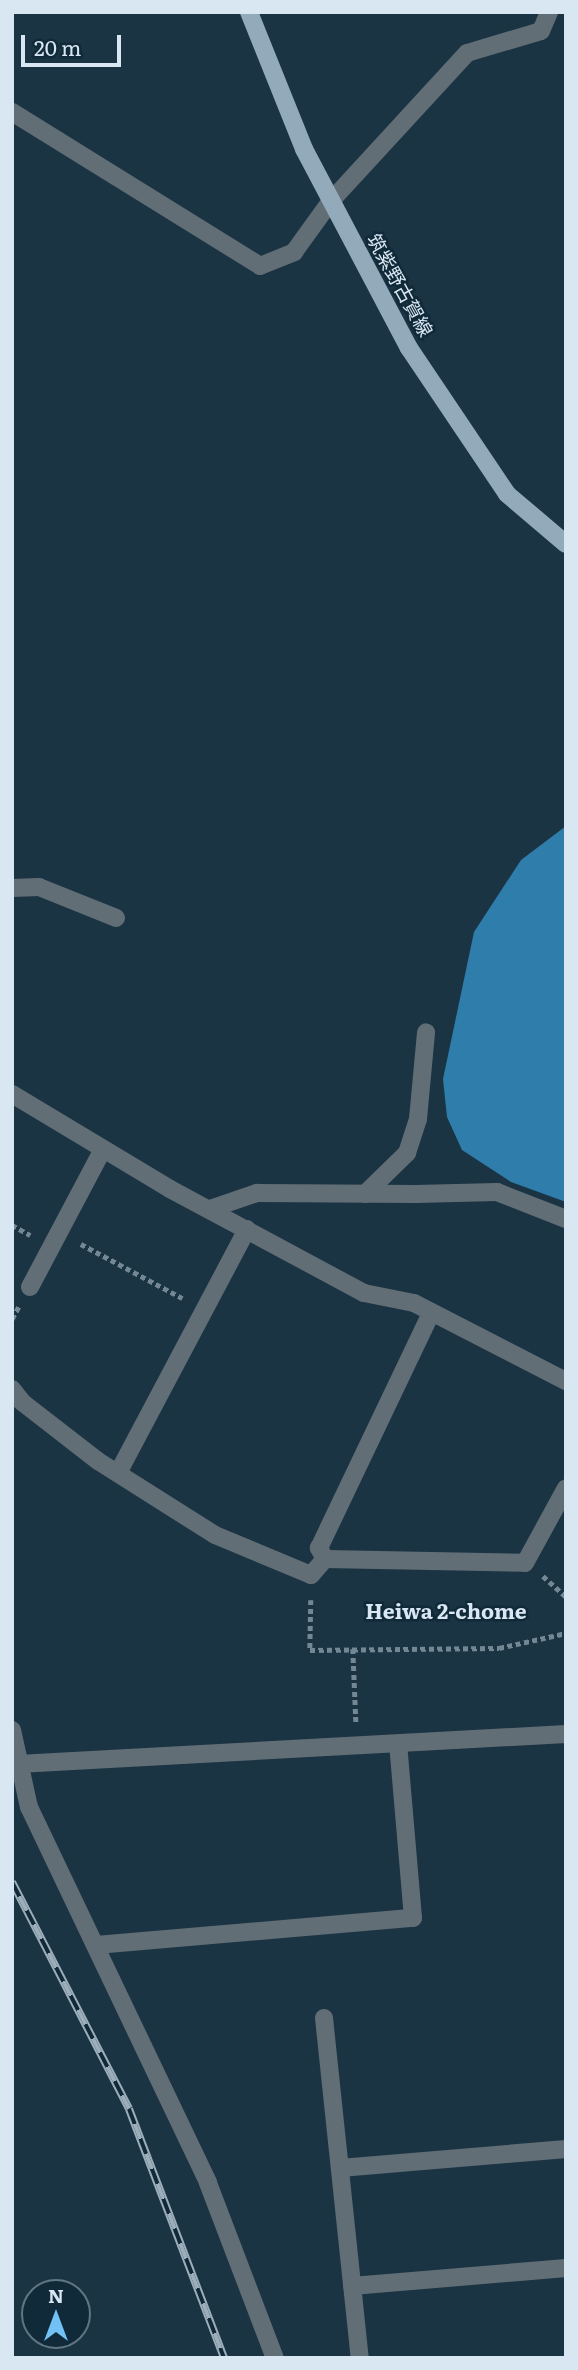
<!DOCTYPE html>
<html>
<head>
<meta charset="utf-8">
<style>
	body { margin:0 }
	#map { position:relative; width:578px; height:2370px; overflow:hidden; background:#1b3444; font-family:Literata,"Noto Sans JP",serif }
	div>[style] { position:absolute }
	[style*='--x'] { left:calc(var(--x)*1px); top:calc(var(--y)*1px); width:calc(var(--w)*1px); rotate:calc(var(--a)*1deg) }
	.water>* { inset:0; background:#2f7daa }
	.path>* { height:4.5px; margin-top:-2.25px; transform-origin:0; background:repeating-linear-gradient(90deg,#738795 0 5px,transparent 0 8.5px) }
	.lane>* { height:18px; margin:-9px; padding:0 9px; transform-origin:9px; border-radius:9px; background:#626e76 }
	.street>* { height:18px; margin:-9px; padding:0 9px; transform-origin:9px; border-radius:9px; background:#626e76 }
	.primary>* { height:18px; margin:-9px; padding:0 9px; transform-origin:9px; border-radius:9px; background:#92aaba }
	.rail>* { height:8px; margin-top:-4px; transform-origin:0; background:repeating-linear-gradient(90deg,#112a39 0 16px,#9daebb 0 32px); box-sizing:border-box; border-block:2px solid #9daebb }
	span { translate:-50% -50%; white-space:nowrap; text-align:center; line-height:1.15; -webkit-text-stroke:5px #112a39; paint-order:stroke }
	.street-label { font-size:19px; color:#d9e7f2 }
	.neighbourhood-label { font-size:21px; color:#d9e7f2; font-weight:700 }
	.frame { position:absolute; inset:0; border:14px solid #d9e7f2; pointer-events:none }
	.north { position:absolute; left:21px; top:2279px; width:70px; height:70px; box-sizing:border-box; background:#112a39; border:2px solid #617683; border-radius:50%; rotate:0deg; font-size:19px; font-weight:700; line-height:28px; text-align:center; color:#d9e7f2 }
	.north::after { content:''; display:block; margin:auto; width:24px; height:32px; background:#71c1f5; clip-path:polygon(50% 0,100% 100%,50% 72%,0 100%) }
	.scale { position:absolute; left:21px; top:35px; width:100px; height:32px; box-sizing:border-box; border:4px solid #d9e7f2; border-top:0; padding-left:9px; font-size:21px; line-height:24px; white-space:nowrap; color:#d9e7f2; -webkit-text-stroke:5px #112a39; paint-order:stroke }
</style>
</head>
<body>
<div id="map">
	<div class="water">
		<div style="clip-path:polygon(566px 826px,566px 1202px,511px 1182px,462px 1150px,447px 1117px,443px 1079px,474px 932px,521px 860px)"></div>
	</div>
	<div class="path">
		<div style="--x:12;--y:1225;--w:21;--a:29"></div>
		<div style="--x:81;--y:1244;--w:115;--a:28.1"></div>
		<div style="--x:12;--y:1319;--w:15;--a:-62"></div>
		<div style="--x:543;--y:1576;--w:31;--a:42"></div>
		<div style="--x:311;--y:1600;--w:50;--a:91.1"></div>
		<div style="--x:310;--y:1650;--w:189;--a:-0.6"></div>
		<div style="--x:499;--y:1648;--w:69;--a:-12.6"></div>
		<div style="--x:353;--y:1649;--w:73;--a:87.6"></div>
	</div>
	<div class="lane">
		<div style="--x:416;--y:1194;--w:81;--a:-1.4"></div>
		<div style="--x:497;--y:1192;--w:74;--a:21.4"></div>
		<div style="--x:325;--y:1559;--w:13;--a:-119"></div>
		<div style="--x:319;--y:1548;--w:260;--a:-64.5"></div>
	</div>
	<div class="street">
		<div style="--x:12;--y:112;--w:292;--a:31.8"></div>
		<div style="--x:260;--y:266;--w:37;--a:-22"></div>
		<div style="--x:294;--y:252;--w:62;--a:-54.2"></div>
		<div style="--x:330;--y:202;--w:202;--a:-47.4"></div>
		<div style="--x:467;--y:53;--w:77;--a:-16.6"></div>
		<div style="--x:541;--y:31;--w:21;--a:-67"></div>
		<div style="--x:12;--y:888;--w:27;--a:-2"></div>
		<div style="--x:39;--y:887;--w:83;--a:21.9"></div>
		<div style="--x:12;--y:1094;--w:184;--a:31"></div>
		<div style="--x:170;--y:1189;--w:220;--a:28.2"></div>
		<div style="--x:364;--y:1293;--w:51;--a:11.3"></div>
		<div style="--x:414;--y:1303;--w:171;--a:27.2"></div>
		<div style="--x:365;--y:1194;--w:59;--a:-44.3"></div>
		<div style="--x:407;--y:1153;--w:36;--a:-72"></div>
		<div style="--x:418;--y:1119;--w:87;--a:-84.7"></div>
		<div style="--x:210;--y:1209;--w:50;--a:-18.8"></div>
		<div style="--x:257;--y:1193;--w:159;--a:0.4"></div>
		<div style="--x:30;--y:1287;--w:156;--a:-62.1"></div>
		<div style="--x:12;--y:1389;--w:16;--a:52"></div>
		<div style="--x:22;--y:1402;--w:96;--a:37.8"></div>
		<div style="--x:98;--y:1461;--w:138;--a:32.3"></div>
		<div style="--x:215;--y:1535;--w:104;--a:22.6"></div>
		<div style="--x:311;--y:1575;--w:21;--a:-49"></div>
		<div style="--x:325;--y:1559;--w:200;--a:1.1"></div>
		<div style="--x:525;--y:1563;--w:85;--a:-61.3"></div>
		<div style="--x:118;--y:1473;--w:276;--a:-62.1"></div>
		<div style="--x:12;--y:1730;--w:79;--a:77.6"></div>
		<div style="--x:29;--y:1807;--w:416;--a:64.5"></div>
		<div style="--x:208;--y:2183;--w:187;--a:69.1"></div>
		<div style="--x:18;--y:1764;--w:549;--a:-3.13"></div>
		<div style="--x:96;--y:1945;--w:318;--a:-4.9"></div>
		<div style="--x:413;--y:1918;--w:175;--a:-94.9"></div>
		<div style="--x:324;--y:2018;--w:342;--a:84"></div>
		<div style="--x:340;--y:2168;--w:227;--a:-4.8"></div>
		<div style="--x:352;--y:2286;--w:215;--a:-4.8"></div>
	</div>
	<div class="primary">
		<div style="--x:249;--y:12;--w:148;--a:68.1"></div>
		<div style="--x:304;--y:149;--w:225;--a:62.2"></div>
		<div style="--x:409;--y:348;--w:176;--a:56.1"></div>
		<div style="--x:507;--y:494;--w:77;--a:40.3"></div>
	</div>
	<div class="rail">
		<div style="--x:12;--y:1882;--w:255;--a:62.7"></div>
		<div style="--x:129;--y:2109;--w:267;--a:69.1"></div>
	</div>
	<div class="street-label">
		<span style="left:400px;top:285px;rotate:61deg">筑紫野古賀線</span>
	</div>
	<div class="neighbourhood-label">
		<span style="left:446px;top:1610px">Heiwa 2-chome</span>
	</div>
	<div class="frame"></div>
	<div class="north">N</div>
	<div class="scale">20 m</div>
</div>
</body>
</html>
